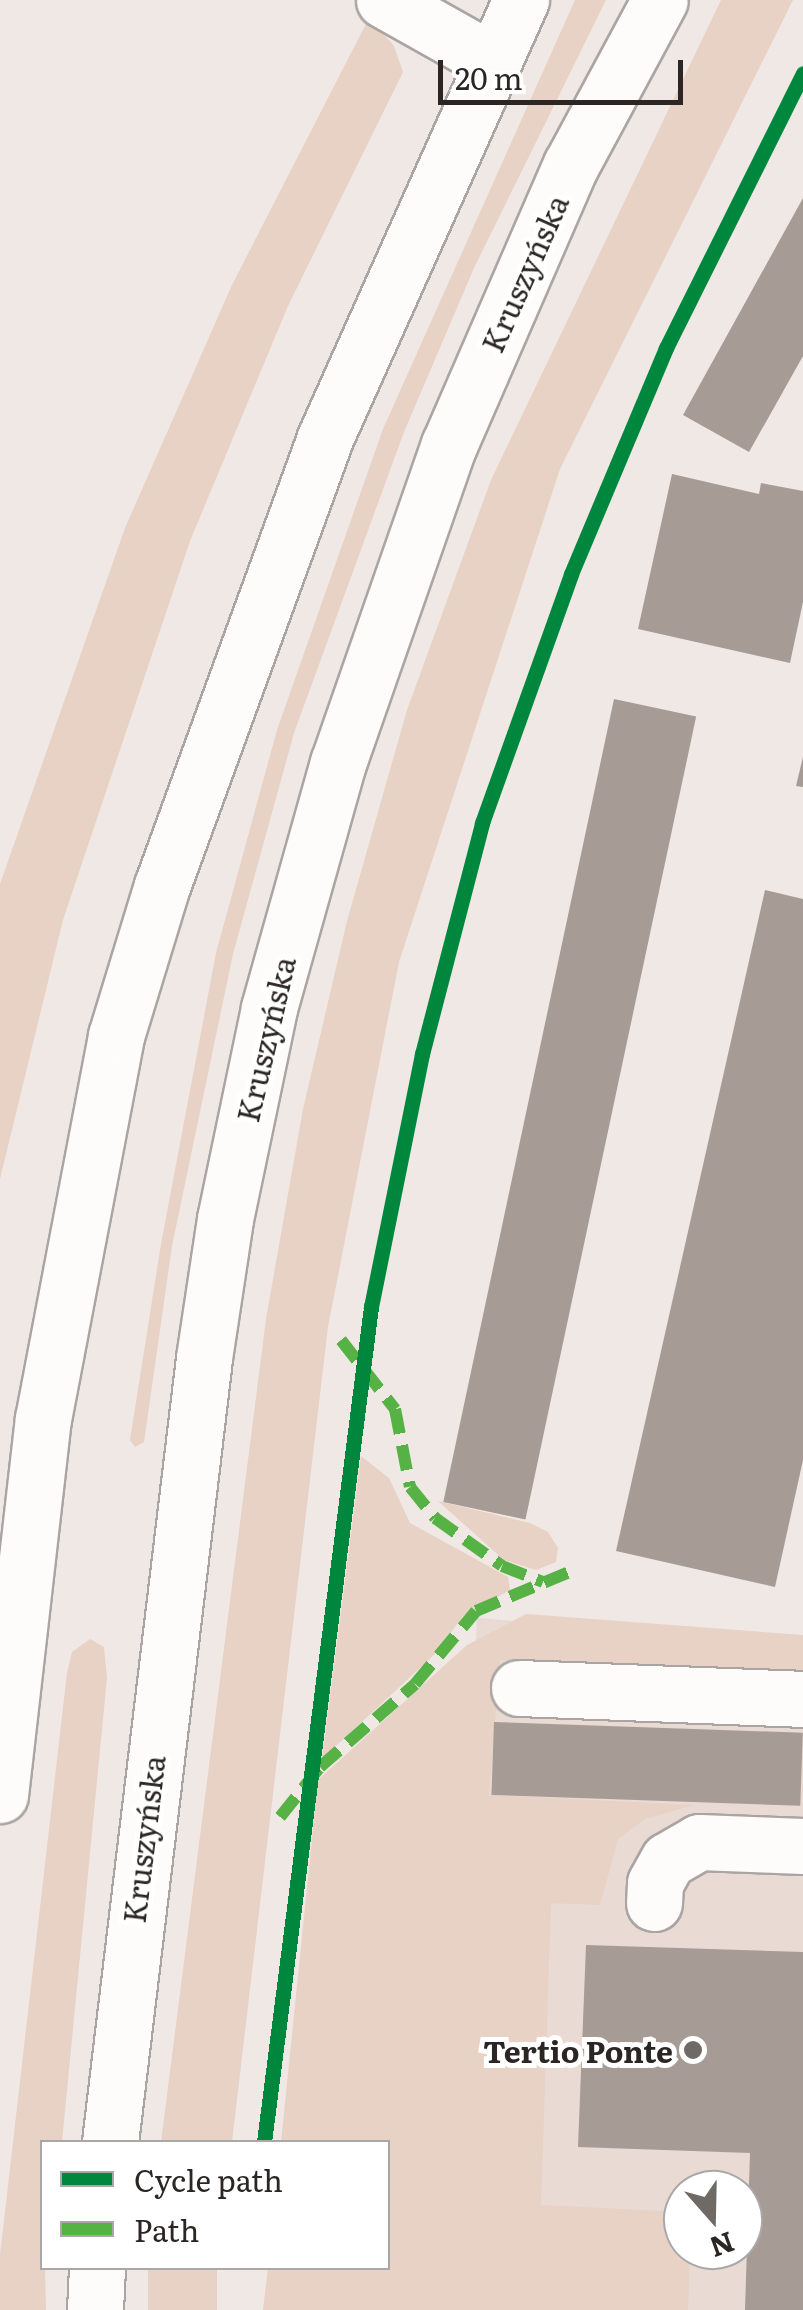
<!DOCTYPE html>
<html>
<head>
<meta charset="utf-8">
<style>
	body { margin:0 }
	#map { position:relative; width:803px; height:2310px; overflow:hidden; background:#f0e8e4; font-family:Literata,serif }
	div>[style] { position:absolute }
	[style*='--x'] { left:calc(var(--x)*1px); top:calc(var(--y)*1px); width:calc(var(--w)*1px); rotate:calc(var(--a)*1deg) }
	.built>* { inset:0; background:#e9dad4 }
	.green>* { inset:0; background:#e8d1c5; transform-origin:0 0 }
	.building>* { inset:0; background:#a69b95; transform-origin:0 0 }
	.roads { filter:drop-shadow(2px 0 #aaa5a2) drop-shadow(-2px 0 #aaa5a2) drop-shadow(0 2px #aaa5a2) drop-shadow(0 -2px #aaa5a2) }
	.minor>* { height:55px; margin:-27.5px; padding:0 27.5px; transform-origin:27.5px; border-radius:27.5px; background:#fdfcfb }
	.major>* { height:55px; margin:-27.5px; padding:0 27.5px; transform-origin:27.5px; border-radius:27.5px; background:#fdfcfb }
	.quiet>* { height:12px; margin-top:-6px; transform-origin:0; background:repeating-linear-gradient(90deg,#56b245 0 25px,transparent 0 37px) }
	.cycleway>* { height:15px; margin:-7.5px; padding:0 7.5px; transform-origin:7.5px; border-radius:7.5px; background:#00873e }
	.dots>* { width:28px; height:28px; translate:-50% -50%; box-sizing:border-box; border:5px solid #fff; border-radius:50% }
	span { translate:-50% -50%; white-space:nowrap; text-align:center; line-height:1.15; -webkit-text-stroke:10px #fff; paint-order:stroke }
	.street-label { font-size:30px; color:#2b2624 }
	.poi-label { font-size:30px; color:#2b2624; font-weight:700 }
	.right { translate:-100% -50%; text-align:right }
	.legend { position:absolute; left:40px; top:2140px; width:350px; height:130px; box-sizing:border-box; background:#fff; border:2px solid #aaa8a7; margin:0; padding:12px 18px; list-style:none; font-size:30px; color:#2b2624 }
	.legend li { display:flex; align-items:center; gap:20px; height:50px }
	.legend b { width:50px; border:2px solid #aaa8a7 }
	.north { position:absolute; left:663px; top:2170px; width:100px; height:100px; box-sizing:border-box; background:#fff; border:2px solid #aaa8a7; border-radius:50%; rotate:160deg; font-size:28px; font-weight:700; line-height:40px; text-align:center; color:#2b2624 }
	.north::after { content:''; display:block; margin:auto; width:35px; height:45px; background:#706a67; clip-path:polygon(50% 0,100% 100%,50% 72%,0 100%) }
	.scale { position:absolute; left:438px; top:60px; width:245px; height:45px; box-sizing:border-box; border:5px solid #2b2624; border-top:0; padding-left:12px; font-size:30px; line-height:35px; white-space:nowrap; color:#2b2624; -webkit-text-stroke:8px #fff; paint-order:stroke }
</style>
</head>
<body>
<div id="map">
	<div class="built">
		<div style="clip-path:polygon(evenodd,477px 1618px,803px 1643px,803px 2310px,449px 2310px,477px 1618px,683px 2190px,743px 2190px,743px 2250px,683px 2250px,683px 2190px)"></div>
	</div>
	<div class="green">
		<div style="clip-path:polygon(575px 0,606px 0,474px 268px,404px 432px,294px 733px,233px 954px,172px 1246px,144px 1442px,135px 1447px,130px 1440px,161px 1244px,216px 953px,277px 730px,383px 429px)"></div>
		<div style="clip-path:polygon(721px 0,793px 0,560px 469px,399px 962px,328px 1327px,232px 2142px,161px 2142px,266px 1319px,303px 1109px,347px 921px,407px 710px,491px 480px)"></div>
		<div style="clip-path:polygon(369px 18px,394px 46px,403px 72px,288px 306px,190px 541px,63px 920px,0 1179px,0 884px,125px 528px,232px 285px)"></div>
		<div style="clip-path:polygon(361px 1456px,389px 1478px,410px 1523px,508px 1577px,510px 1590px,463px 1616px,436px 1653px,322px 1759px)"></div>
		<div style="clip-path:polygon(438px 1501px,530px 1523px,548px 1532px,558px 1548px,556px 1562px,536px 1570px,504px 1560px)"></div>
		<div style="clip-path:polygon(526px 1614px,803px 1635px,803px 1670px,500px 1660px,489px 1795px,694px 1805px,645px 1819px,618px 1839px,600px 1905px,551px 1903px,541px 2205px,683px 2212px,683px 2250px,690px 2250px,688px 2310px,263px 2310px,268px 2268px,388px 2268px,388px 2142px,281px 2142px,318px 1780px,467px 1645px)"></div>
		<div style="clip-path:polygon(90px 1639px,104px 1647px,107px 1678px,62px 2142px,42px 2142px,46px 2310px,0 2310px,0 2255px,67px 1673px,72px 1652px)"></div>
		<div style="left:148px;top:2268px;width:69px;height:42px"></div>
	</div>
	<div class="building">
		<div style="clip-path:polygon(803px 198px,803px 356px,749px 452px,683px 415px)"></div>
		<div style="clip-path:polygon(672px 474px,759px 494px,761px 483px,803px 491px,803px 602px,790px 663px,638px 629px)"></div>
		<div style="left:614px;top:699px;width:84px;height:821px;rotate:12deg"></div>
		<div style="clip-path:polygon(803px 757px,803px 787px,796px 786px)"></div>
		<div style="clip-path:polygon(765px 890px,803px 899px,803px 1460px,775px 1587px,616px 1551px)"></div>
		<div style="left:494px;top:1722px;width:309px;height:73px;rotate:2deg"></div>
		<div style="clip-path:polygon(586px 1945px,803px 1952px,803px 2310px,745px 2310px,750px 2153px,578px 2147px)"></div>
	</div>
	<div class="roads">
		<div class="minor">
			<div style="--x:384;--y:0;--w:120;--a:29.3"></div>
			<div style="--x:519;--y:1688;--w:284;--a:2.2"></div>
			<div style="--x:654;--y:1903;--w:20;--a:-87"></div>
			<div style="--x:655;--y:1883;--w:26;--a:-61"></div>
			<div style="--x:668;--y:1860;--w:36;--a:-30"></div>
			<div style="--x:699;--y:1842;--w:104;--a:2.2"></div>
		</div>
		<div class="major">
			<div style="--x:0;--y:1795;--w:378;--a:-83.5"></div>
			<div style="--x:43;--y:1419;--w:390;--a:-79.2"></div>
			<div style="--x:116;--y:1036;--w:157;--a:-73"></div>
			<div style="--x:162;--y:886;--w:477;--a:-70"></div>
			<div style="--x:325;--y:438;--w:480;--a:-65.9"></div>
			<div style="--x:110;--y:2142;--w:790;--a:-83.16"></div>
			<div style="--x:204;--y:1358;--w:141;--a:-81.4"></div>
			<div style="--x:225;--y:1219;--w:216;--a:-78.2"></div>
			<div style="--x:269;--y:1008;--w:255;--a:-74.3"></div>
			<div style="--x:338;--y:763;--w:337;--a:-70.8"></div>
			<div style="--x:449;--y:445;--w:305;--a:-66.5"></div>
			<div style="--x:571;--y:165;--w:187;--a:-61.7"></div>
			<div style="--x:95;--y:2310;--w:42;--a:-87.3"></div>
		</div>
	</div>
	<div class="quiet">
		<div style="--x:341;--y:1340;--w:88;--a:52"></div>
		<div style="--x:395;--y:1409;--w:79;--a:79.1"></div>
		<div style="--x:410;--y:1487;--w:40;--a:51"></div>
		<div style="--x:435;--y:1518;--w:82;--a:35.6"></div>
		<div style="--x:502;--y:1566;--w:44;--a:21.3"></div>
		<div style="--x:280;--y:1817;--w:64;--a:-51.3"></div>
		<div style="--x:320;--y:1767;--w:126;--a:-41.1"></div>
		<div style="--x:415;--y:1684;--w:95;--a:-50.1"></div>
		<div style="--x:476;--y:1611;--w:106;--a:-22.7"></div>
	</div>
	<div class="cycleway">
		<div style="--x:264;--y:2142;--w:842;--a:-82.7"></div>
		<div style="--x:371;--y:1307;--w:258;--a:-78.6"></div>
		<div style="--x:422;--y:1054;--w:239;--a:-75.4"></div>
		<div style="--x:482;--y:823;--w:264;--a:-70.3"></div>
		<div style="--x:571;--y:574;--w:245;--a:-67.2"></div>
		<div style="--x:666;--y:348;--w:307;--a:-63.5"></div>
	</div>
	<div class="dots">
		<div style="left:693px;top:2050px;background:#706a67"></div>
	</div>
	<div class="street-label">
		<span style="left:524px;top:273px;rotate:-66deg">Kruszyńska</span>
		<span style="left:265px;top:1039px;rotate:-77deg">Kruszyńska</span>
		<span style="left:143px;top:1839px;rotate:-83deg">Kruszyńska</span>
	</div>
	<div class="poi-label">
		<span class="right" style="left:673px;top:2050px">Tertio Ponte</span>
	</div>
	<ul class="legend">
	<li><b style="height:12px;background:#00873e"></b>Cycle path</li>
	<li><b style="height:12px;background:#56b245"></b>Path</li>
	</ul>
	<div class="north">N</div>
	<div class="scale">20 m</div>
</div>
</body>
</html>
